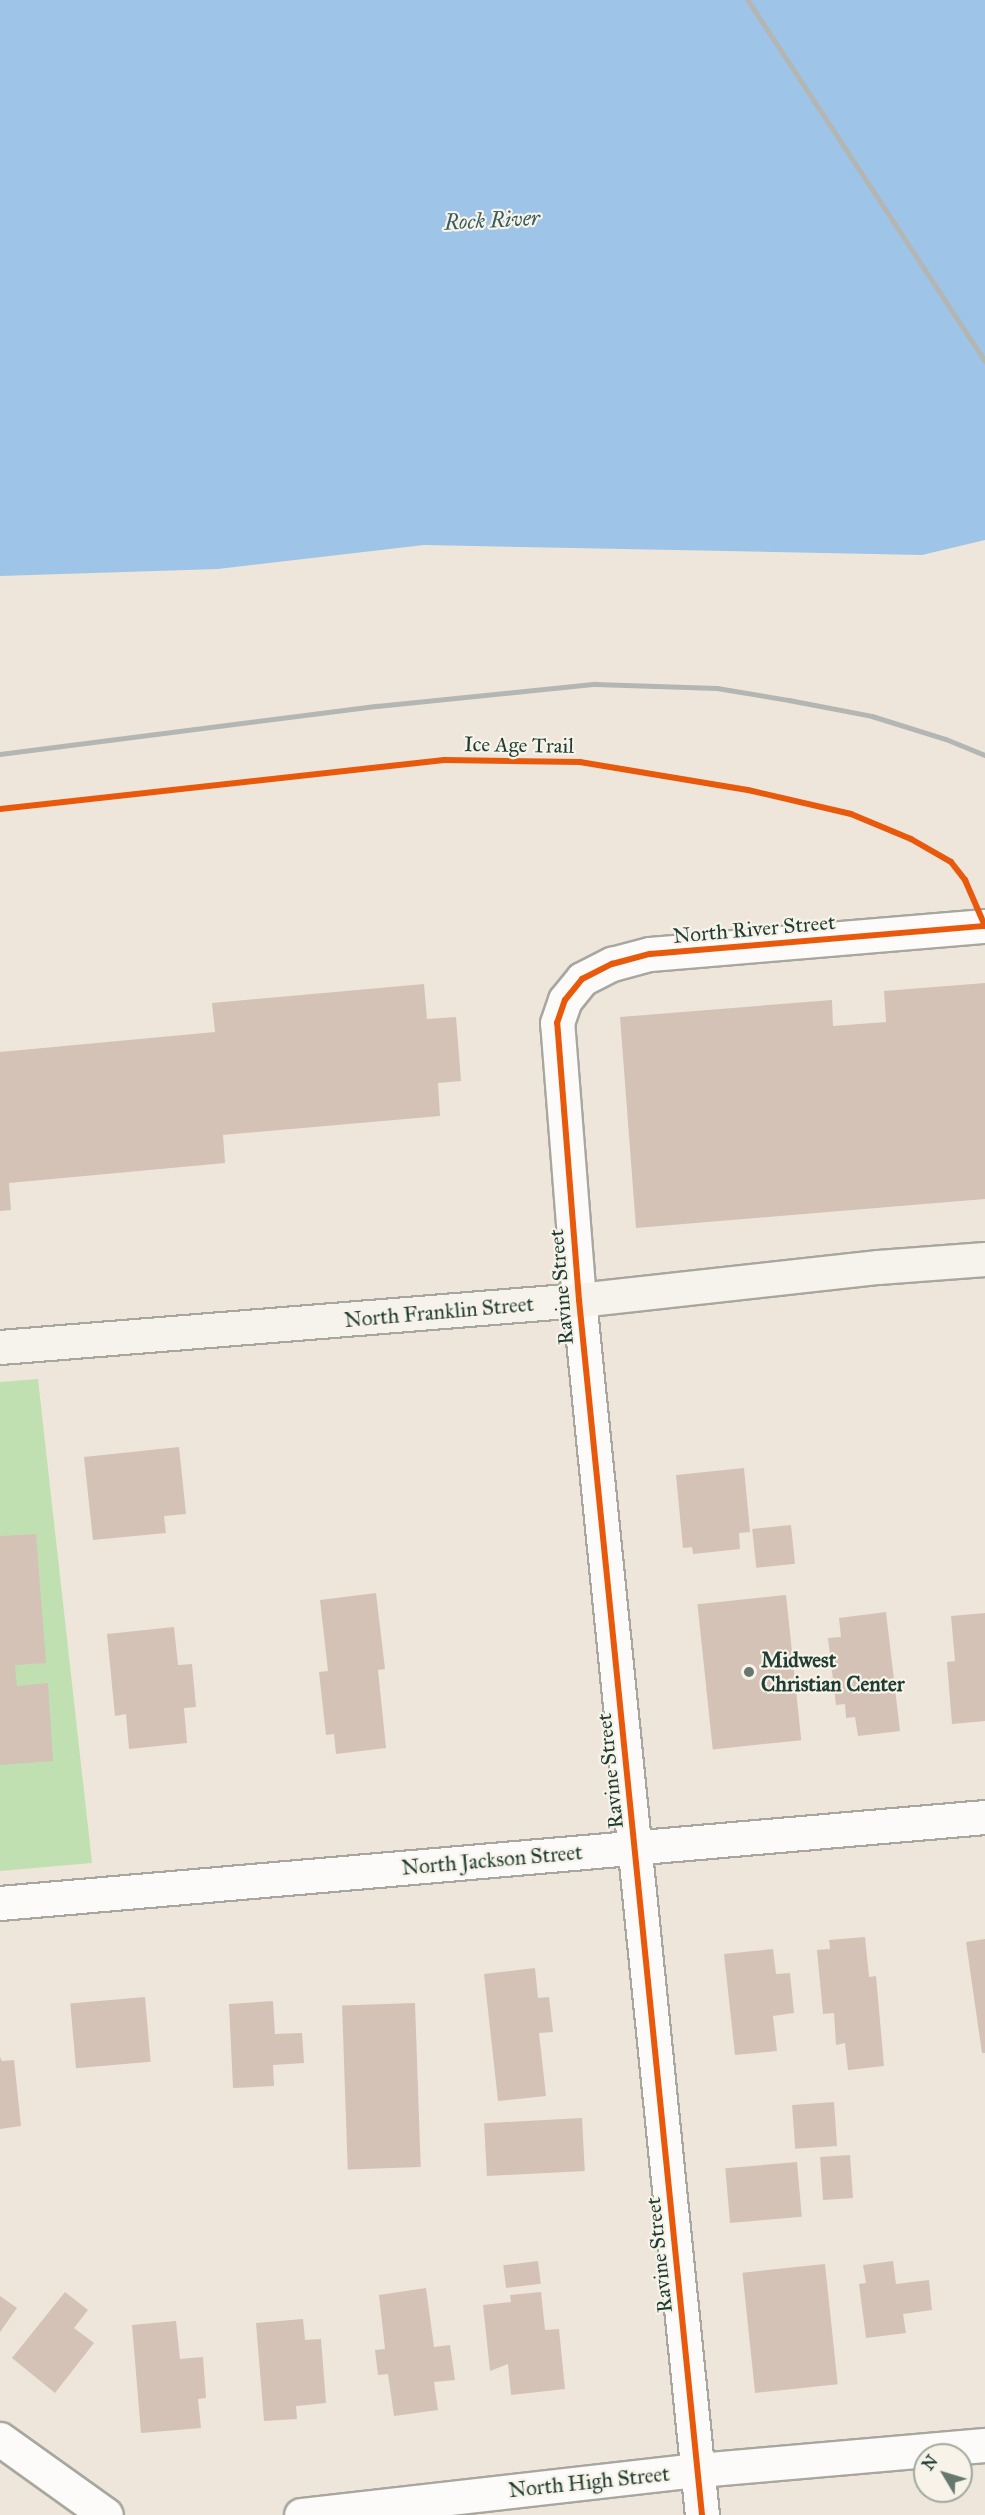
<!DOCTYPE html>
<html>
<head>
<meta charset="utf-8">
<style>
	body { margin:0 }
	#map { position:relative; width:985px; height:2515px; overflow:hidden; background:#eee6da; font-family:"IM FELL Great Primer",serif }
	div>[style] { position:absolute }
	[style*='--x'] { left:calc(var(--x)*1px); top:calc(var(--y)*1px); width:calc(var(--w)*1px); rotate:calc(var(--a)*1deg) }
	.green>* { inset:0; background:#c1e0b2 }
	.water>* { inset:0; background:#9ec5e7 }
	.building>* { inset:0; background:#d4c2b6; transform-origin:0 0 }
	.roads { filter:drop-shadow(2px 0 #a8a79f) drop-shadow(-2px 0 #a8a79f) drop-shadow(0 2px #a8a79f) drop-shadow(0 -2px #a8a79f) }
	.minor>* { height:33px; margin:-16.5px; padding:0 16.5px; transform-origin:16.5px; border-radius:16.5px; background:#fcfbf9 }
	.secondary>* { height:33px; margin:-16.5px; padding:0 16.5px; transform-origin:16.5px; border-radius:16.5px; background:#f6f2ec }
	.rail>* { height:4.5px; margin:-2.25px; padding:0 2.25px; transform-origin:2.25px; border-radius:2.25px; background:#b3b6b3 }
	.cycleway>* { height:6px; margin:-3px; padding:0 3px; transform-origin:3px; border-radius:3px; background:#e8590c }
	.dots>* { width:16px; height:16px; translate:-50% -50%; box-sizing:border-box; border:3px solid #f7f3e8; border-radius:50% }
	span { translate:-50% -50%; white-space:nowrap; text-align:center; line-height:1.15; -webkit-text-stroke:4.5px #f7f3e8; paint-order:stroke }
	.street-label { font-size:21px; color:#1f3d34 }
	.poi-label { font-size:21px; color:#1f3d34; font-weight:700 }
	.left { translate:0 -50%; text-align:left }
	.water-label { font-size:22px; color:#365c62; font-style:italic }
	.north { position:absolute; left:913px; top:2443px; width:60px; height:60px; box-sizing:border-box; background:#f7f3e8; border:2px solid #a1aaa0; border-radius:50%; rotate:308deg; font-size:16px; font-weight:700; line-height:24px; text-align:center; color:#1f3d34 }
	.north::after { content:''; display:block; margin:auto; width:21px; height:27px; background:#67786e; clip-path:polygon(50% 0,100% 100%,50% 72%,0 100%) }
</style>
</head>
<body>
<div id="map">
	<div class="green">
		<div style="clip-path:polygon(38px 1379px,92px 1863px,0 1871px,0 1382px)"></div>
	</div>
	<div class="water">
		<div style="clip-path:polygon(0 0,985px 0,985px 540px,922px 555px,424px 545px,218px 569px,0 576px)"></div>
	</div>
	<div class="building">
		<div style="clip-path:polygon(985px 983px,985px 1199px,636px 1228px,620px 1017px,832px 1000px,833px 1026px,886px 1022px,884px 991px)"></div>
		<div style="clip-path:polygon(424px 984px,427px 1019px,456px 1017px,461px 1081px,438px 1083px,440px 1116px,223px 1135px,225px 1163px,9px 1183px,11px 1210px,0 1211px,0 1052px,215px 1032px,212px 1003px)"></div>
		<div style="clip-path:polygon(179px 1447px,186px 1514px,164px 1516px,166px 1533px,93px 1540px,84px 1457px)"></div>
		<div style="clip-path:polygon(744px 1468px,750px 1532px,739px 1533px,740px 1549px,693px 1554px,692px 1547px,683px 1548px,676px 1475px)"></div>
		<div style="left:791px;top:1525px;width:39px;height:39px;rotate:84deg"></div>
		<div style="clip-path:polygon(36px 1534px,46px 1663px,15px 1665px,17px 1686px,48px 1683px,53px 1761px,0 1765px,0 1536px)"></div>
		<div style="clip-path:polygon(376px 1593px,385px 1669px,378px 1670px,386px 1748px,336px 1754px,334px 1734px,326px 1735px,319px 1672px,328px 1671px,320px 1600px)"></div>
		<div style="left:786px;top:1595px;width:146px;height:89px;rotate:84deg"></div>
		<div style="clip-path:polygon(886px 1612px,900px 1731px,858px 1736px,855px 1717px,846px 1718px,845px 1704px,836px 1705px,828px 1638px,841px 1637px,839px 1618px)"></div>
		<div style="clip-path:polygon(985px 1613px,985px 1721px,952px 1724px,947px 1662px,955px 1661px,951px 1616px)"></div>
		<div style="clip-path:polygon(174px 1627px,178px 1665px,192px 1664px,196px 1707px,184px 1708px,187px 1743px,129px 1749px,126px 1714px,115px 1716px,107px 1634px)"></div>
		<div style="clip-path:polygon(865px 1937px,869px 1977px,876px 1976px,884px 2066px,848px 2070px,845px 2043px,836px 2045px,834px 2013px,823px 2014px,817px 1950px,830px 1949px,829px 1940px)"></div>
		<div style="clip-path:polygon(985px 1939px,985px 2053px,982px 2053px,966px 1942px)"></div>
		<div style="clip-path:polygon(773px 1949px,776px 1974px,790px 1973px,794px 2013px,773px 2016px,777px 2051px,735px 2055px,724px 1954px)"></div>
		<div style="clip-path:polygon(535px 1968px,538px 1998px,549px 1997px,553px 2032px,539px 2033px,546px 2096px,498px 2101px,484px 1974px)"></div>
		<div style="left:145px;top:1997px;width:65px;height:75px;rotate:85deg"></div>
		<div style="clip-path:polygon(273px 2001px,275px 2034px,302px 2033px,304px 2063px,273px 2065px,274px 2086px,233px 2088px,229px 2004px)"></div>
		<div style="left:415px;top:2003px;width:164px;height:73px;rotate:88deg"></div>
		<div style="clip-path:polygon(0 2057px,2px 2061px,14px 2060px,21px 2126px,0 2129px)"></div>
		<div style="left:834px;top:2102px;width:44px;height:42px;rotate:86deg"></div>
		<div style="left:582px;top:2118px;width:53px;height:98px;rotate:87deg"></div>
		<div style="left:850px;top:2155px;width:43px;height:30px;rotate:86deg"></div>
		<div style="left:797px;top:2162px;width:55px;height:72px;rotate:85deg"></div>
		<div style="left:538px;top:2261px;width:23px;height:35px;rotate:83deg"></div>
		<div style="clip-path:polygon(893px 2261px,896px 2284px,929px 2280px,932px 2310px,903px 2314px,906px 2333px,866px 2338px,859px 2284px,866px 2283px,863px 2265px)"></div>
		<div style="left:825px;top:2264px;width:121px;height:83px;rotate:84deg"></div>
		<div style="clip-path:polygon(426px 2288px,434px 2347px,450px 2345px,455px 2380px,434px 2382px,438px 2410px,394px 2416px,388px 2374px,378px 2375px,375px 2350px,385px 2349px,379px 2295px)"></div>
		<div style="clip-path:polygon(65px 2292px,88px 2310px,74px 2328px,94px 2343px,55px 2393px,12px 2358px)"></div>
		<div style="clip-path:polygon(541px 2292px,545px 2330px,559px 2329px,565px 2389px,511px 2395px,508px 2364px,490px 2371px,483px 2305px,511px 2302px,510px 2295px)"></div>
		<div style="clip-path:polygon(0 2296px,17px 2308px,0 2332px)"></div>
		<div style="clip-path:polygon(303px 2319px,305px 2340px,321px 2339px,326px 2403px,296px 2406px,297px 2419px,264px 2421px,256px 2323px)"></div>
		<div style="clip-path:polygon(176px 2321px,180px 2359px,203px 2357px,206px 2398px,198px 2399px,201px 2428px,141px 2433px,132px 2325px)"></div>
	</div>
	<div class="roads">
		<div class="minor">
			<div style="--x:0;--y:1903;--w:989;--a:-4.99"></div>
			<div style="--x:0;--y:2439;--w:130;--a:35.6"></div>
			<div style="--x:301;--y:2515;--w:400;--a:-6.5"></div>
			<div style="--x:698;--y:2470;--w:288;--a:-5"></div>
			<div style="--x:702;--y:2515;--w:1221;--a:-95.78"></div>
			<div style="--x:579;--y:1300;--w:278;--a:-94.5"></div>
			<div style="--x:557;--y:1023;--w:24;--a:-71"></div>
			<div style="--x:565;--y:1000;--w:27;--a:-51"></div>
			<div style="--x:582;--y:979;--w:34;--a:-27"></div>
			<div style="--x:612;--y:964;--w:39;--a:-15"></div>
			<div style="--x:650;--y:954;--w:336;--a:-4.8"></div>
		</div>
		<div class="secondary">
			<div style="--x:0;--y:1347;--w:581;--a:-4.64"></div>
			<div style="--x:579;--y:1300;--w:301;--a:-6.3"></div>
			<div style="--x:878;--y:1267;--w:107;--a:-4.3"></div>
		</div>
	</div>
	<div class="rail">
		<div style="--x:748;--y:0;--w:432;--a:56.7"></div>
		<div style="--x:0;--y:754;--w:380;--a:-7.3"></div>
		<div style="--x:377;--y:706;--w:219;--a:-5.8"></div>
		<div style="--x:595;--y:684;--w:122;--a:1.9"></div>
		<div style="--x:717;--y:688;--w:73;--a:9.5"></div>
		<div style="--x:789;--y:700;--w:85;--a:10.9"></div>
		<div style="--x:872;--y:716;--w:77;--a:17.3"></div>
		<div style="--x:946;--y:739;--w:42;--a:22.3"></div>
	</div>
	<div class="cycleway">
		<div style="--x:0;--y:809;--w:447;--a:-6.3"></div>
		<div style="--x:444;--y:760;--w:136;--a:0.8"></div>
		<div style="--x:580;--y:762;--w:170;--a:9.5"></div>
		<div style="--x:748;--y:790;--w:106;--a:13.1"></div>
		<div style="--x:851;--y:814;--w:65;--a:22.6"></div>
		<div style="--x:911;--y:839;--w:46;--a:29.9"></div>
		<div style="--x:951;--y:862;--w:23;--a:52"></div>
		<div style="--x:965;--y:880;--w:50;--a:66.5"></div>
		<div style="--x:702;--y:2515;--w:1221;--a:-95.78"></div>
		<div style="--x:579;--y:1300;--w:278;--a:-94.5"></div>
		<div style="--x:557;--y:1023;--w:24;--a:-71"></div>
		<div style="--x:565;--y:1000;--w:27;--a:-51"></div>
		<div style="--x:582;--y:979;--w:34;--a:-27"></div>
		<div style="--x:612;--y:964;--w:39;--a:-15"></div>
		<div style="--x:650;--y:954;--w:336;--a:-4.8"></div>
	</div>
	<div class="dots">
		<div style="left:749px;top:1672px;background:#67786e"></div>
	</div>
	<div class="street-label">
		<span style="left:519px;top:745px;rotate:1deg">Ice Age Trail</span>
		<span style="left:754px;top:929px;rotate:-5deg">North River Street</span>
		<span style="left:561px;top:1287px;rotate:-95deg">Ravine Street</span>
		<span style="left:439px;top:1312px;rotate:-5deg">North Franklin Street</span>
		<span style="left:610px;top:1771px;rotate:-96deg">Ravine Street</span>
		<span style="left:492px;top:1860px;rotate:-5deg">North Jackson Street</span>
		<span style="left:659px;top:2255px;rotate:-96deg">Ravine Street</span>
		<span style="left:589px;top:2482px;rotate:-6deg">North High Street</span>
	</div>
	<div class="poi-label">
		<span class="left" style="left:761px;top:1672px">Midwest<br>Christian Center</span>
	</div>
	<div class="water-label">
		<span style="left:492px;top:220px;rotate:-3deg">Rock River</span>
	</div>
	<div class="north">N</div>
</div>
</body>
</html>
